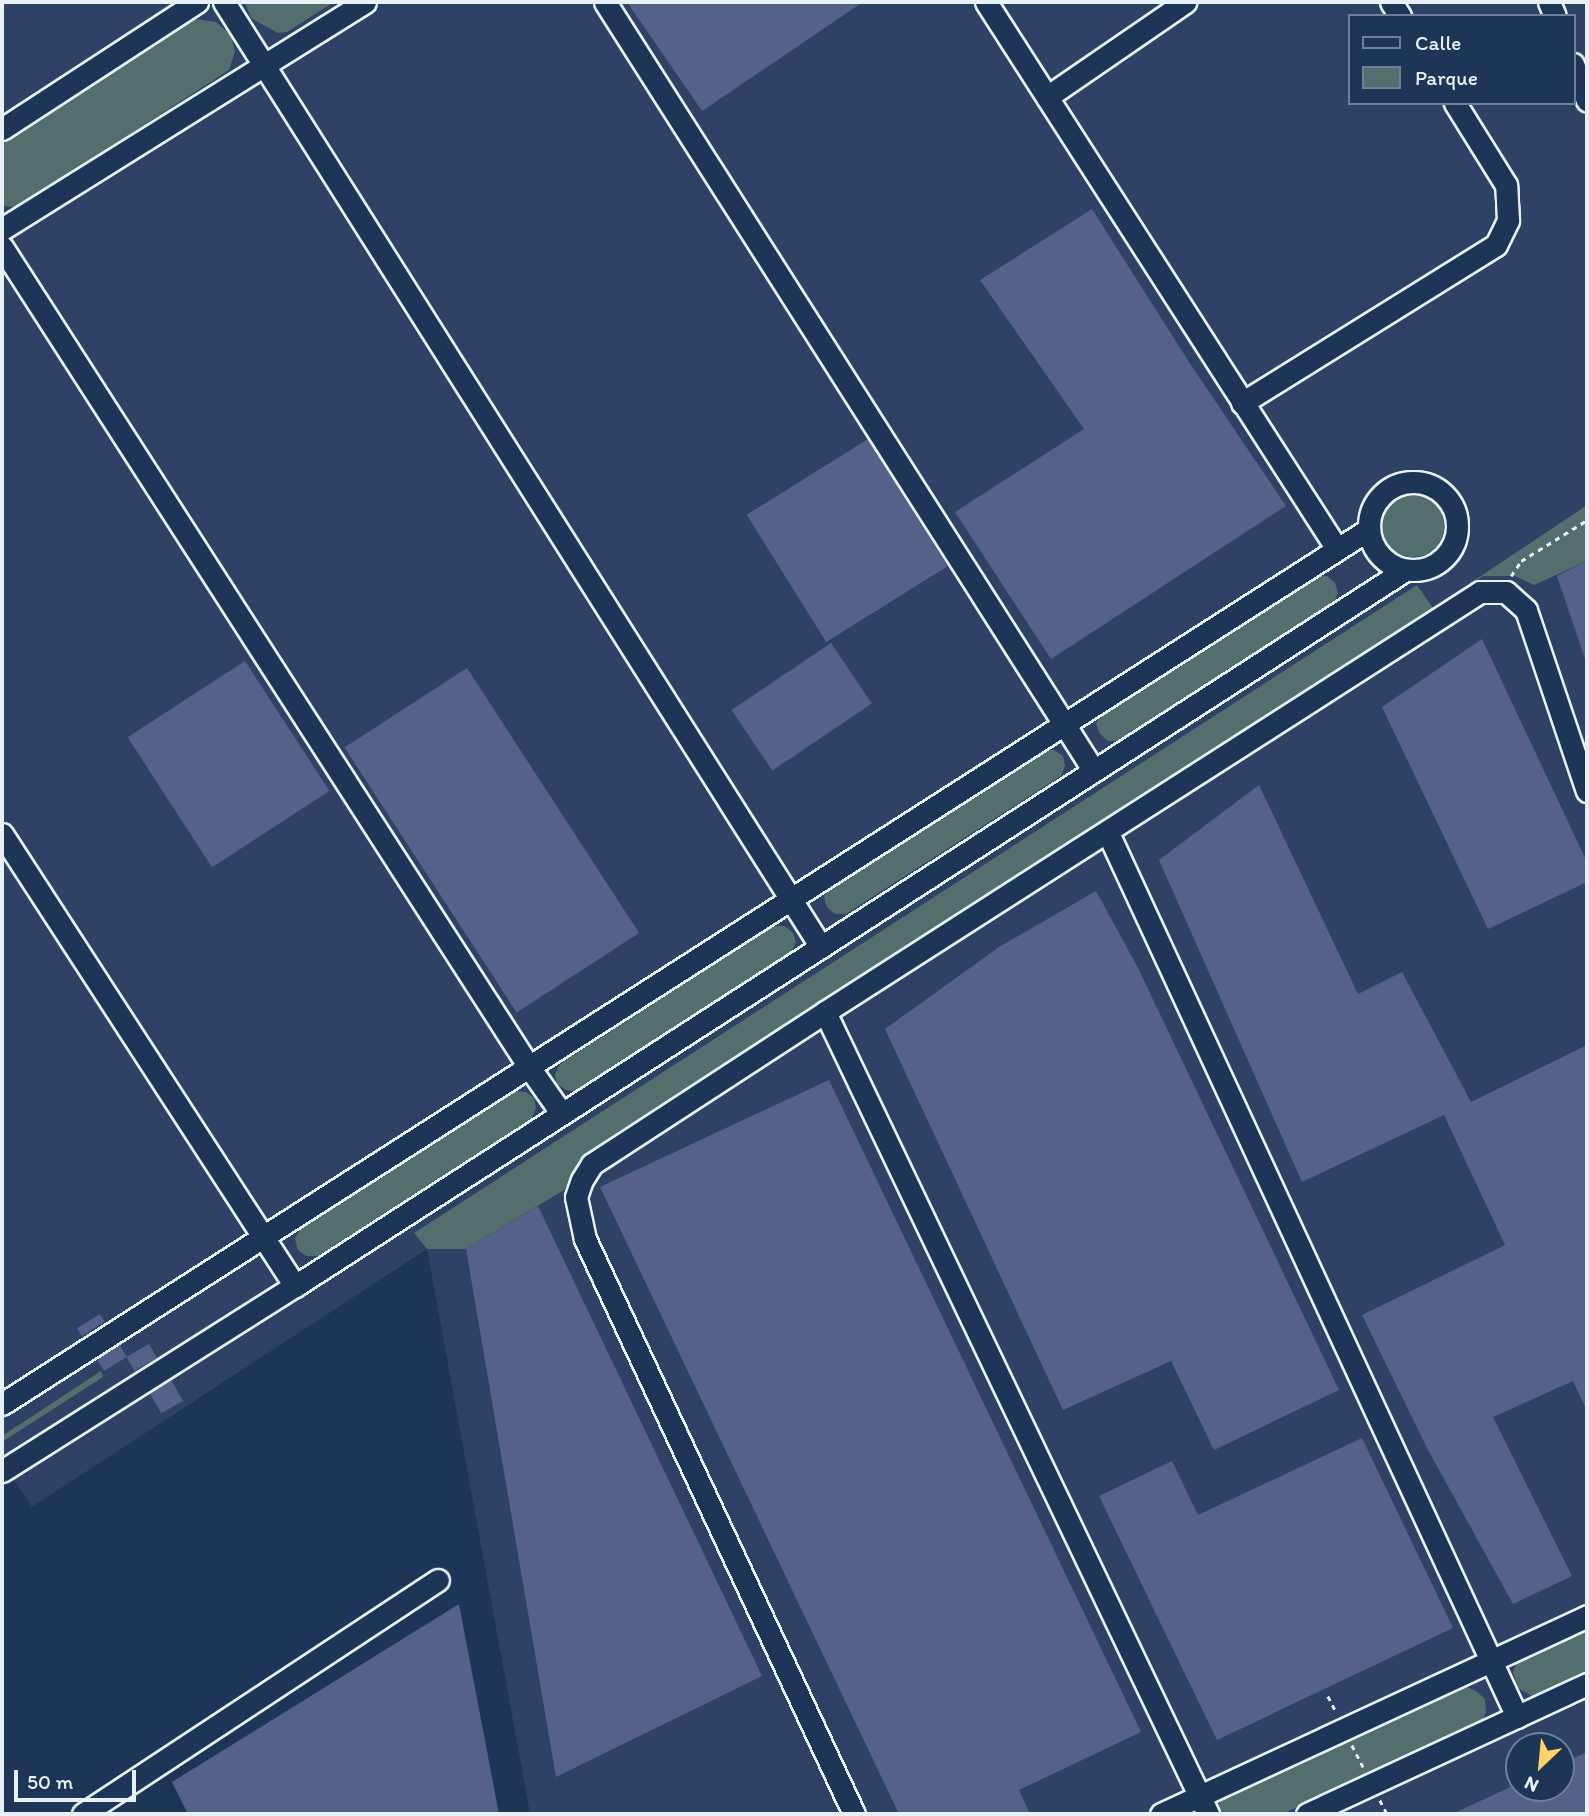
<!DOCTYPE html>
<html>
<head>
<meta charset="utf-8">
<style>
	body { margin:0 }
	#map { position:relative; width:1589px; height:1816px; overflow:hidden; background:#1d3557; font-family:Itim,sans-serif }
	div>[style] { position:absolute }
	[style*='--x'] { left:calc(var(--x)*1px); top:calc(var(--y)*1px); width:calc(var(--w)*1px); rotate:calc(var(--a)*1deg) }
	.built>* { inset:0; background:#2e4266 }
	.green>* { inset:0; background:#536f6d }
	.round { border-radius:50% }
	.building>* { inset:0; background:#556189; transform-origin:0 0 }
	.path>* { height:2.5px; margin-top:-1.25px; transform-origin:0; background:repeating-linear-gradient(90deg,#e8f1f8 0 5px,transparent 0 10px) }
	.roads { filter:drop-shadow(2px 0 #e8f1f8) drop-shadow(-2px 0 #e8f1f8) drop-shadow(0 2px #e8f1f8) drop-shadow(0 -2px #e8f1f8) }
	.minor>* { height:21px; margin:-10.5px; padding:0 10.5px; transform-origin:10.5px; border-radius:10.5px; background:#1d3557 }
	.minor>.ring { margin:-10.5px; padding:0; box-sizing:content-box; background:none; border:21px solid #1d3557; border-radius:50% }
	span { translate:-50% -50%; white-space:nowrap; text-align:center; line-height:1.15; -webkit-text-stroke:7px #1d3557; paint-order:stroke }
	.frame { position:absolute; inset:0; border:4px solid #e8f1f8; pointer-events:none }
	.legend { position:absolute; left:1348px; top:14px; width:228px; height:91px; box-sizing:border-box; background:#1d3557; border:2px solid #6e8097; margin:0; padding:9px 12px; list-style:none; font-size:21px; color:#e8f1f8 }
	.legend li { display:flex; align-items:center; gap:14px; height:35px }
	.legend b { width:35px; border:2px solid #6e8097 }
	.north { position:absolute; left:1505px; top:1732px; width:70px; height:70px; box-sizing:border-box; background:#1d3557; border:2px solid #6e8097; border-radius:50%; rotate:206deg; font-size:19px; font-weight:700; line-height:28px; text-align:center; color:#e8f1f8 }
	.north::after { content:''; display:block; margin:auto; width:24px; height:32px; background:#ffd166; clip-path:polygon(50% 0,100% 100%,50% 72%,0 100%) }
	.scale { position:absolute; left:14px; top:1770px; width:122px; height:32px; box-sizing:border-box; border:4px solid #e8f1f8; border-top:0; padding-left:9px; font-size:21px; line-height:24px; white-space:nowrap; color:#e8f1f8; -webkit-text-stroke:5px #1d3557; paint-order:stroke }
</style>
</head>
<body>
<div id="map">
	<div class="built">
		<div style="clip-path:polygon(evenodd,2px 2px,1587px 2px,1587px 1814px,530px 1814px,427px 1249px,32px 1507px,2px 1462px,2px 2px,1349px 16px,1573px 16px,1573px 103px,1349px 103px,1349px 16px,2px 2px,1519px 1746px,1561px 1746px,1561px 1788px,1519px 1788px,1519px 1746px)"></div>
	</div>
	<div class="green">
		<div style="clip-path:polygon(245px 2px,334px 2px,287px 32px,278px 33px,251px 18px)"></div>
		<div style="clip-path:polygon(195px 19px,216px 22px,231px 35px,235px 52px,229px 70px,17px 207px,2px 206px,2px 144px)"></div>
		<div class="round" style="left:1382px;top:495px;width:62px;height:62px"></div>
		<div style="clip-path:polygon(1587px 505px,1587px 561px,1534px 585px,1515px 576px,1483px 576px,610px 1137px,594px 1150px,564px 1190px,466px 1249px,427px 1249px,414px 1233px,1417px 585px,1433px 608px)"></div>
		<div style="clip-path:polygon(1316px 576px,1327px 576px,1335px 583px,1338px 593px,1334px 603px,1119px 741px,1108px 741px,1100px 734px,1096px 724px,1101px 714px)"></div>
		<div style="clip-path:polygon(1043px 749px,1054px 750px,1063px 756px,1065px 766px,1061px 776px,846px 914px,835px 914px,827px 907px,824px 897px,829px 887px)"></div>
		<div style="clip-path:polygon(774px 926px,785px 926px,793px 933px,796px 942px,791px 953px,577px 1091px,566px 1090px,557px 1084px,555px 1074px,560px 1064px)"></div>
		<div style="clip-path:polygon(515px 1091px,526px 1092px,534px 1098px,536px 1108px,532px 1118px,318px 1256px,306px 1256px,298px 1250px,295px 1239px,300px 1229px)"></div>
		<div style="clip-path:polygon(101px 1371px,103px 1377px,2px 1442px,2px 1436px)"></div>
		<div style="clip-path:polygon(1587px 1628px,1587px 1671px,1533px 1697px,1518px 1688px,1513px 1672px,1517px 1661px)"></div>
		<div style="clip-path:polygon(1464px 1686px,1476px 1691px,1485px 1699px,1486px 1712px,1481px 1723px,1282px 1814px,1216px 1814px,1221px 1797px)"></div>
	</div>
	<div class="building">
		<div style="clip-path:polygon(627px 2px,863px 2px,702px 111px)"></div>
		<div style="clip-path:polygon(1092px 209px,1189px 362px,1286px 506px,1051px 659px,955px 512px,1084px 429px,980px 280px)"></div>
		<div style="left:868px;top:439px;width:150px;height:143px;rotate:58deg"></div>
		<div style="clip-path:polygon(1587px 561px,1587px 659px,1585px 659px,1557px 576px)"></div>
		<div style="clip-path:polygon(1482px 639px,1587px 862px,1587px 882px,1488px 929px,1382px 707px)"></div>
		<div style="left:831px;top:643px;width:73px;height:120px;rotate:56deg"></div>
		<div style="left:245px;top:661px;width:155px;height:140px;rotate:57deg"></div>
		<div style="left:467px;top:668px;width:316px;height:146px;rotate:57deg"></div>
		<div style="clip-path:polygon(1259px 785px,1358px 994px,1402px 972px,1471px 1102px,1587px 1045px,1587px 1411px,1573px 1381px,1493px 1417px,1572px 1576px,1513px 1604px,1427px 1448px,1362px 1315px,1505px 1245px,1444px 1115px,1302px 1182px,1159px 860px)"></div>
		<div style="clip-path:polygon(1096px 891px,1138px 968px,1339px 1390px,1214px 1450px,1171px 1361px,1063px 1410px,885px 1029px,999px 947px)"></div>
		<div style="clip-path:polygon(829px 1080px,1141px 1732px,1019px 1790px,1030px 1814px,899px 1814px,600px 1187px)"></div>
		<div style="clip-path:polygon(538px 1206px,762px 1676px,556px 1777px,466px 1249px)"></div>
		<div style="left:100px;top:1314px;width:9px;height:27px;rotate:58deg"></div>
		<div style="left:119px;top:1344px;width:15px;height:27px;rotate:58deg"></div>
		<div style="left:149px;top:1344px;width:16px;height:26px;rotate:60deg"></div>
		<div style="left:171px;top:1380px;width:24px;height:25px;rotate:60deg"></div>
		<div style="clip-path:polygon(1362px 1438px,1453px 1628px,1217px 1740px,1099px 1496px,1172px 1461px,1198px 1515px)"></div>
		<div style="clip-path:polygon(459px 1604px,499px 1814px,188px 1814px,172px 1782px)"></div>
		<div style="clip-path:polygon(1587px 1752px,1587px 1814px,1452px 1814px,1519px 1783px,1519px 1788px,1561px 1788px,1561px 1764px)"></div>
	</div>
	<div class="path">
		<div style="--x:1511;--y:576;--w:18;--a:-56"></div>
		<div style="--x:1521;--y:561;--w:78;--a:-31.8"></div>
		<div style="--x:1328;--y:1696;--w:18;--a:63"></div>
		<div style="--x:1352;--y:1745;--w:25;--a:63"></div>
		<div style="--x:1380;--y:1800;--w:16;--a:63"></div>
	</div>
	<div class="roads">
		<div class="minor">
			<div style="--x:224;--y:2;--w:1118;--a:57.72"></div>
			<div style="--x:605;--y:2;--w:911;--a:57.55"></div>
			<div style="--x:986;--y:2;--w:650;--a:57.31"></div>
			<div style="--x:1391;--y:2;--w:17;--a:57"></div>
			<div style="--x:1549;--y:2;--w:15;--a:67"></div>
			<div style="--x:1573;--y:64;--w:39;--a:69"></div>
			<div style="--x:1047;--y:97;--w:168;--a:-34.5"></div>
			<div style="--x:2;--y:129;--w:233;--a:-33.1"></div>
			<div style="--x:2;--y:229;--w:428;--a:-32"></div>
			<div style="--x:2;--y:247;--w:975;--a:57.27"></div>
			<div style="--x:529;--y:1067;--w:57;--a:54.9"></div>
			<div style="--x:1242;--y:403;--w:299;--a:-31.9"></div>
			<div style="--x:1496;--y:245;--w:28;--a:-64"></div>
			<div style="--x:1508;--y:220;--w:35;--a:-93"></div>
			<div style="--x:1506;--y:185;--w:97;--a:-121.9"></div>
			<div class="ring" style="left:1369px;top:482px;width:67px;height:67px"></div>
			<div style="--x:1108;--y:833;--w:974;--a:65.17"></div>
			<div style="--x:2;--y:834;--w:539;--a:57.05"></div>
			<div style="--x:825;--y:1012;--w:889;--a:64.47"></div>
			<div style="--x:2;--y:1404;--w:1623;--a:-32.62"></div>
			<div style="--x:2;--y:1471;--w:347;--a:-32.3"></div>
			<div style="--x:295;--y:1286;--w:1321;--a:-32.82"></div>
			<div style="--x:83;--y:1814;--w:425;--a:-33.4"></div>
			<div style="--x:854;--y:1814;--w:635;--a:-115.07"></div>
			<div style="--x:585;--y:1239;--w:43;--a:-102.1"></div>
			<div style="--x:576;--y:1197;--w:18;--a:-71"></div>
			<div style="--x:582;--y:1180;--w:19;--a:-58"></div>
			<div style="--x:592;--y:1164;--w:278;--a:-33.1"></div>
			<div style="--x:825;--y:1012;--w:778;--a:-32.67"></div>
			<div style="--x:1480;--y:592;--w:26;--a:0"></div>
			<div style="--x:1506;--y:592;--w:27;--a:42"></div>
			<div style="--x:1526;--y:610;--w:191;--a:71.4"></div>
			<div style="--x:1161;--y:1814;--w:470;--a:-24.9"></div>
			<div style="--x:1307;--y:1814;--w:309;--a:-24.9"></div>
		</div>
	</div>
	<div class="frame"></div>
	<ul class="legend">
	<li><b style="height:9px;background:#1d3557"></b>Calle</li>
	<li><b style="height:19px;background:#536f6d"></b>Parque</li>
	</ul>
	<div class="north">N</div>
	<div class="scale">50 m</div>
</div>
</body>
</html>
